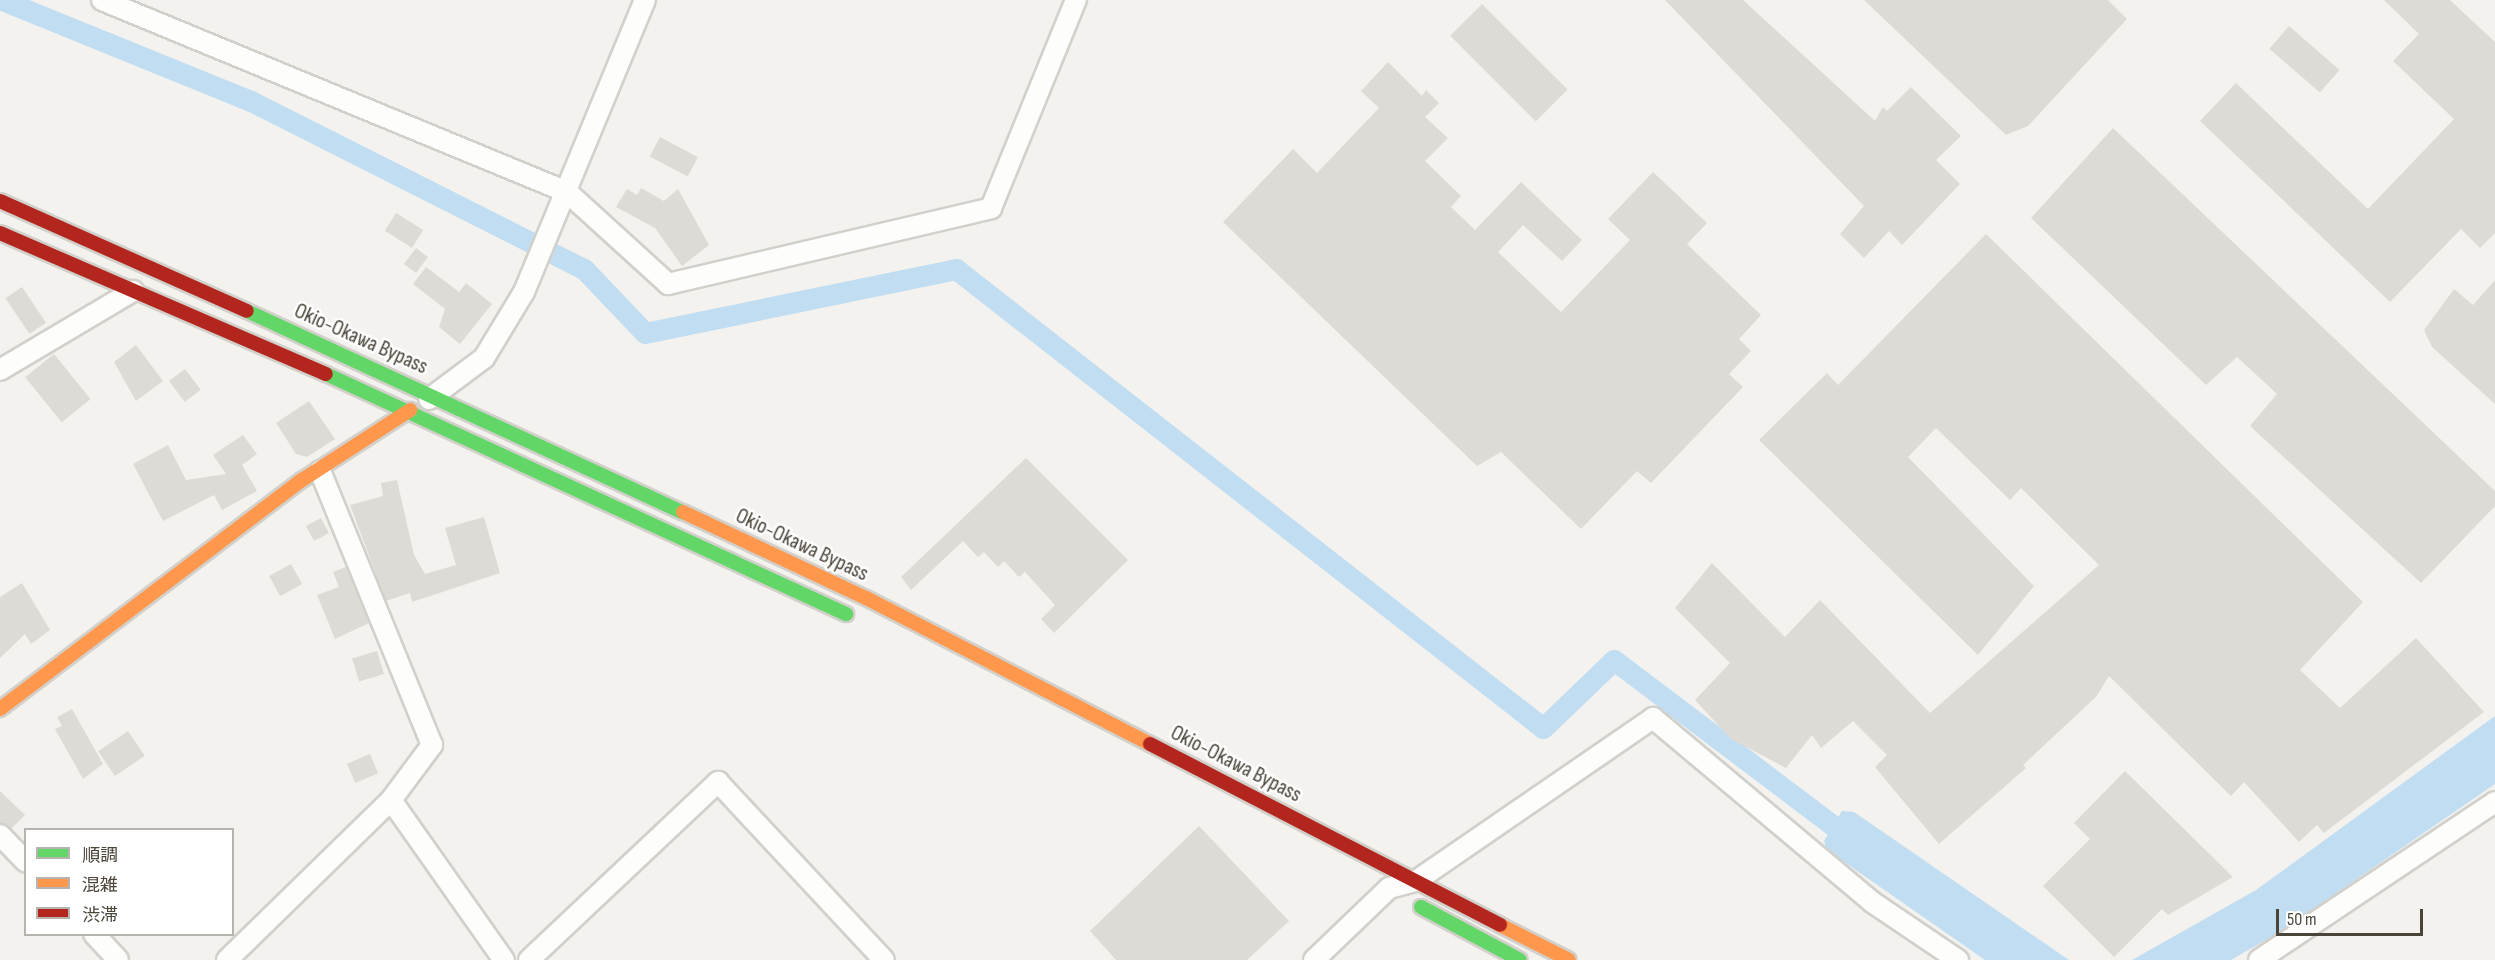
<!DOCTYPE html>
<html>
<head>
<meta charset="utf-8">
<style>
	body { margin:0 }
	#map { position:relative; width:2495px; height:960px; overflow:hidden; background:#f4f2ee; font-family:"Sofia Sans Condensed","Noto Sans JP",sans-serif }
	div>[style] { position:absolute }
	[style*='--x'] { left:calc(var(--x)*1px); top:calc(var(--y)*1px); width:calc(var(--w)*1px); rotate:calc(var(--a)*1deg) }
	.water>* { inset:0; background:#c0ddf1 }
	.canal>* { height:21px; margin:-10.5px; padding:0 10.5px; transform-origin:10.5px; border-radius:10.5px; background:#c0ddf1 }
	.building>* { inset:0; background:#dedbd6; transform-origin:0 0 }
	.roads { filter:drop-shadow(2px 0 #d2d0cb) drop-shadow(-2px 0 #d2d0cb) drop-shadow(0 2px #d2d0cb) drop-shadow(0 -2px #d2d0cb) }
	.street>* { height:20px; margin:-10px; padding:0 10px; transform-origin:10px; border-radius:10px; background:#fdfdfc }
	.fast>* { height:14px; margin:-7px; padding:0 7px; transform-origin:7px; border-radius:7px; background:#63d668 }
	.slow>* { height:14px; margin:-7px; padding:0 7px; transform-origin:7px; border-radius:7px; background:#ff974d }
	.jam>* { height:14px; margin:-7px; padding:0 7px; transform-origin:7px; border-radius:7px; background:#b3261e }
	span { translate:-50% -50%; white-space:nowrap; text-align:center; line-height:1.15; -webkit-text-stroke:5px #fff; paint-order:stroke }
	.street-label { font-size:22px; color:#4b4439 }
	.legend { position:absolute; left:24px; top:828px; width:210px; height:108px; box-sizing:border-box; background:#fff; border:2px solid #b7b4b0; margin:0; padding:8px 10px; list-style:none; font-size:18px; color:#4b4439 }
	.legend li { display:flex; align-items:center; gap:12px; height:30px }
	.legend b { width:30px; border:2px solid #b7b4b0 }
	.scale { position:absolute; left:2276px; top:909px; width:147px; height:27px; box-sizing:border-box; border:3px solid #4b4439; border-top:0; padding-left:8px; font-size:18px; line-height:21px; white-space:nowrap; color:#4b4439; -webkit-text-stroke:4px #fff; paint-order:stroke }
</style>
</head>
<body>
<div id="map">
	<div class="water">
		<div style="clip-path:polygon(2495px 716px,2495px 784px,2280px 932px,2231px 960px,2132px 960px,2256px 890px)"></div>
		<div style="clip-path:polygon(1842px 811px,1854px 812px,2069px 960px,1985px 960px,1827px 850px,1824px 841px)"></div>
	</div>
	<div class="canal">
		<div style="--x:2;--y:0;--w:269;--a:22.1"></div>
		<div style="--x:251;--y:101;--w:373;--a:26.8"></div>
		<div style="--x:584;--y:269;--w:88;--a:46.4"></div>
		<div style="--x:645;--y:333;--w:318;--a:-11.6"></div>
		<div style="--x:956;--y:269;--w:745;--a:38.02"></div>
		<div style="--x:1543;--y:728;--w:98;--a:-43.8"></div>
		<div style="--x:1614;--y:660;--w:302;--a:37.1"></div>
	</div>
	<div class="building">
		<div style="clip-path:polygon(1665px 0,1743px 0,1875px 121px,1883px 107px,1887px 111px,1911px 87px,1961px 136px,1936px 160px,1960px 184px,1902px 245px,1889px 231px,1864px 258px,1840px 234px,1864px 206px)"></div>
		<div style="clip-path:polygon(1864px 0,2108px 0,2127px 19px,2028px 126px,2006px 135px)"></div>
		<div style="clip-path:polygon(2384px 0,2450px 0,2495px 42px,2495px 233px,2480px 248px,2461px 229px,2390px 302px,2200px 121px,2236px 83px,2368px 209px,2454px 119px,2393px 61px,2419px 34px)"></div>
		<div style="left:1482px;top:4px;width:121px;height:45px;rotate:45deg"></div>
		<div style="left:2289px;top:26px;width:67px;height:30px;rotate:41deg"></div>
		<div style="clip-path:polygon(1388px 62px,1422px 96px,1426px 90px,1439px 103px,1425px 117px,1448px 138px,1425px 161px,1461px 196px,1451px 207px,1475px 230px,1521px 182px,1582px 240px,1562px 261px,1523px 225px,1498px 252px,1561px 312px,1630px 240px,1608px 219px,1653px 172px,1707px 223px,1687px 244px,1761px 315px,1739px 339px,1751px 351px,1729px 374px,1743px 387px,1651px 483px,1637px 471px,1581px 529px,1501px 452px,1477px 466px,1223px 222px,1293px 149px,1317px 173px,1379px 108px,1361px 91px)"></div>
		<div style="clip-path:polygon(2113px 128px,2495px 491px,2495px 506px,2421px 583px,2250px 426px,2277px 394px,2237px 357px,2206px 385px,2031px 218px)"></div>
		<div style="left:660px;top:137px;width:43px;height:22px;rotate:28deg"></div>
		<div style="clip-path:polygon(641px 188px,664px 201px,678px 189px,709px 245px,682px 266px,655px 228px,616px 207px,627px 189px,637px 195px)"></div>
		<div style="left:396px;top:213px;width:32px;height:21px;rotate:32deg"></div>
		<div style="clip-path:polygon(1986px 234px,2363px 602px,2300px 670px,2340px 708px,2416px 638px,2484px 712px,2324px 833px,2317px 825px,2299px 842px,2244px 782px,2231px 796px,2109px 676px,2096px 697px,2023px 765px,2026px 768px,1939px 844px,1875px 767px,1887px 755px,1853px 721px,1821px 748px,1812px 735px,1786px 768px,1731px 739px,1695px 700px,1730px 663px,1675px 608px,1712px 563px,1785px 637px,1820px 600px,1930px 713px,2099px 565px,2021px 488px,2010px 500px,1936px 428px,1908px 457px,2034px 586px,1978px 655px,1759px 440px,1827px 373px,1838px 385px)"></div>
		<div style="left:416px;top:248px;width:15px;height:20px;rotate:37deg"></div>
		<div style="clip-path:polygon(426px 267px,459px 292px,466px 283px,492px 304px,460px 344px,439px 327px,445px 309px,413px 284px)"></div>
		<div style="clip-path:polygon(2495px 280px,2495px 404px,2432px 347px,2424px 330px,2454px 289px,2473px 305px)"></div>
		<div style="left:22px;top:287px;width:43px;height:20px;rotate:56deg"></div>
		<div style="clip-path:polygon(136px 345px,163px 381px,136px 401px,114px 362px)"></div>
		<div style="left:54px;top:354px;width:58px;height:37px;rotate:51deg"></div>
		<div style="left:185px;top:369px;width:26px;height:20px;rotate:53deg"></div>
		<div style="clip-path:polygon(309px 401px,335px 439px,307px 457px,296px 454px,276px 423px)"></div>
		<div style="clip-path:polygon(243px 435px,257px 454px,242px 465px,257px 491px,222px 510px,214px 495px,163px 521px,133px 464px,168px 445px,186px 480px,226px 474px,213px 455px)"></div>
		<div style="clip-path:polygon(1026px 458px,1128px 560px,1054px 633px,1041px 619px,1055px 605px,1025px 572px,1019px 577px,1004px 561px,998px 567px,984px 552px,978px 557px,963px 541px,911px 590px,901px 577px)"></div>
		<div style="clip-path:polygon(397px 480px,414px 555px,425px 574px,456px 565px,445px 528px,484px 517px,500px 573px,412px 602px,410px 593px,386px 601px,350px 505px,383px 496px,381px 483px)"></div>
		<div style="left:321px;top:518px;width:17px;height:17px;rotate:62deg"></div>
		<div style="left:291px;top:564px;width:23px;height:25px;rotate:61deg"></div>
		<div style="clip-path:polygon(346px 567px,369px 623px,335px 639px,317px 595px,339px 587px,333px 572px)"></div>
		<div style="clip-path:polygon(22px 583px,50px 630px,31px 644px,25px 634px,0 658px,0 597px)"></div>
		<div style="left:377px;top:651px;width:24px;height:26px;rotate:73deg"></div>
		<div style="clip-path:polygon(72px 709px,103px 764px,83px 779px,55px 729px,62px 726px,57px 717px)"></div>
		<div style="left:128px;top:731px;width:30px;height:36px;rotate:56deg"></div>
		<div style="left:370px;top:754px;width:21px;height:25px;rotate:67deg"></div>
		<div style="clip-path:polygon(2125px 771px,2233px 877px,2168px 915px,2162px 909px,2114px 957px,2043px 886px,2090px 839px,2074px 823px)"></div>
		<div style="clip-path:polygon(0 791px,25px 815px,11px 829px,0 823px)"></div>
		<div style="clip-path:polygon(1199px 826px,1289px 921px,1247px 960px,1116px 960px,1090px 931px)"></div>
	</div>
	<div class="roads">
		<div class="street">
			<div style="--x:102;--y:0;--w:503;--a:22.44"></div>
			<div style="--x:567;--y:192;--w:137;--a:42.3"></div>
			<div style="--x:668;--y:284;--w:332;--a:-13.2"></div>
			<div style="--x:991;--y:208;--w:225;--a:-67.8"></div>
			<div style="--x:0;--y:370;--w:155;--a:-30.7"></div>
			<div style="--x:429;--y:399;--w:69;--a:-36.7"></div>
			<div style="--x:484;--y:358;--w:77;--a:-58.8"></div>
			<div style="--x:524;--y:292;--w:316;--a:-67.5"></div>
			<div style="--x:391;--y:800;--w:196;--a:54.8"></div>
			<div style="--x:0;--y:835;--w:37;--a:46"></div>
			<div style="--x:94;--y:934;--w:35;--a:47"></div>
			<div style="--x:227;--y:960;--w:229;--a:-44.3"></div>
			<div style="--x:391;--y:800;--w:69;--a:-53.3"></div>
			<div style="--x:432;--y:745;--w:296;--a:-112.2"></div>
			<div style="--x:529;--y:960;--w:260;--a:-43.3"></div>
			<div style="--x:718;--y:782;--w:243;--a:47"></div>
			<div style="--x:1314;--y:960;--w:104;--a:-43.8"></div>
			<div style="--x:1389;--y:888;--w:28;--a:-15"></div>
			<div style="--x:1416;--y:881;--w:288;--a:-34.5"></div>
			<div style="--x:1653;--y:718;--w:286;--a:40"></div>
			<div style="--x:1872;--y:902;--w:104;--a:34"></div>
			<div style="--x:2259;--y:960;--w:284;--a:-33.8"></div>
		</div>
		<div class="fast">
			<div style="--x:247;--y:311;--w:480;--a:24.8"></div>
			<div style="--x:326;--y:374;--w:573;--a:24.78"></div>
			<div style="--x:1421;--y:907;--w:112;--a:28.2"></div>
		</div>
		<div class="slow">
			<div style="--x:683;--y:512;--w:202;--a:25.2"></div>
			<div style="--x:866;--y:598;--w:319;--a:27.2"></div>
			<div style="--x:0;--y:709;--w:379;--a:-37.2"></div>
			<div style="--x:302;--y:480;--w:129;--a:-32.9"></div>
			<div style="--x:1500;--y:925;--w:77;--a:26.9"></div>
		</div>
		<div class="jam">
			<div style="--x:0;--y:201;--w:270;--a:24"></div>
			<div style="--x:0;--y:233;--w:355;--a:23.4"></div>
			<div style="--x:1150;--y:744;--w:394;--a:27.3"></div>
		</div>
	</div>
	<div class="street-label">
		<span style="left:361px;top:339px;rotate:24deg">Okio-Okawa Bypass</span>
		<span style="left:802px;top:545px;rotate:25deg">Okio-Okawa Bypass</span>
		<span style="left:1236px;top:764px;rotate:27deg">Okio-Okawa Bypass</span>
	</div>
	<ul class="legend">
	<li><b style="height:8px;background:#63d668"></b>順調</li>
	<li><b style="height:8px;background:#ff974d"></b>混雑</li>
	<li><b style="height:8px;background:#b3261e"></b>渋滞</li>
	</ul>
	<div class="scale">50 m</div>
</div>
</body>
</html>
